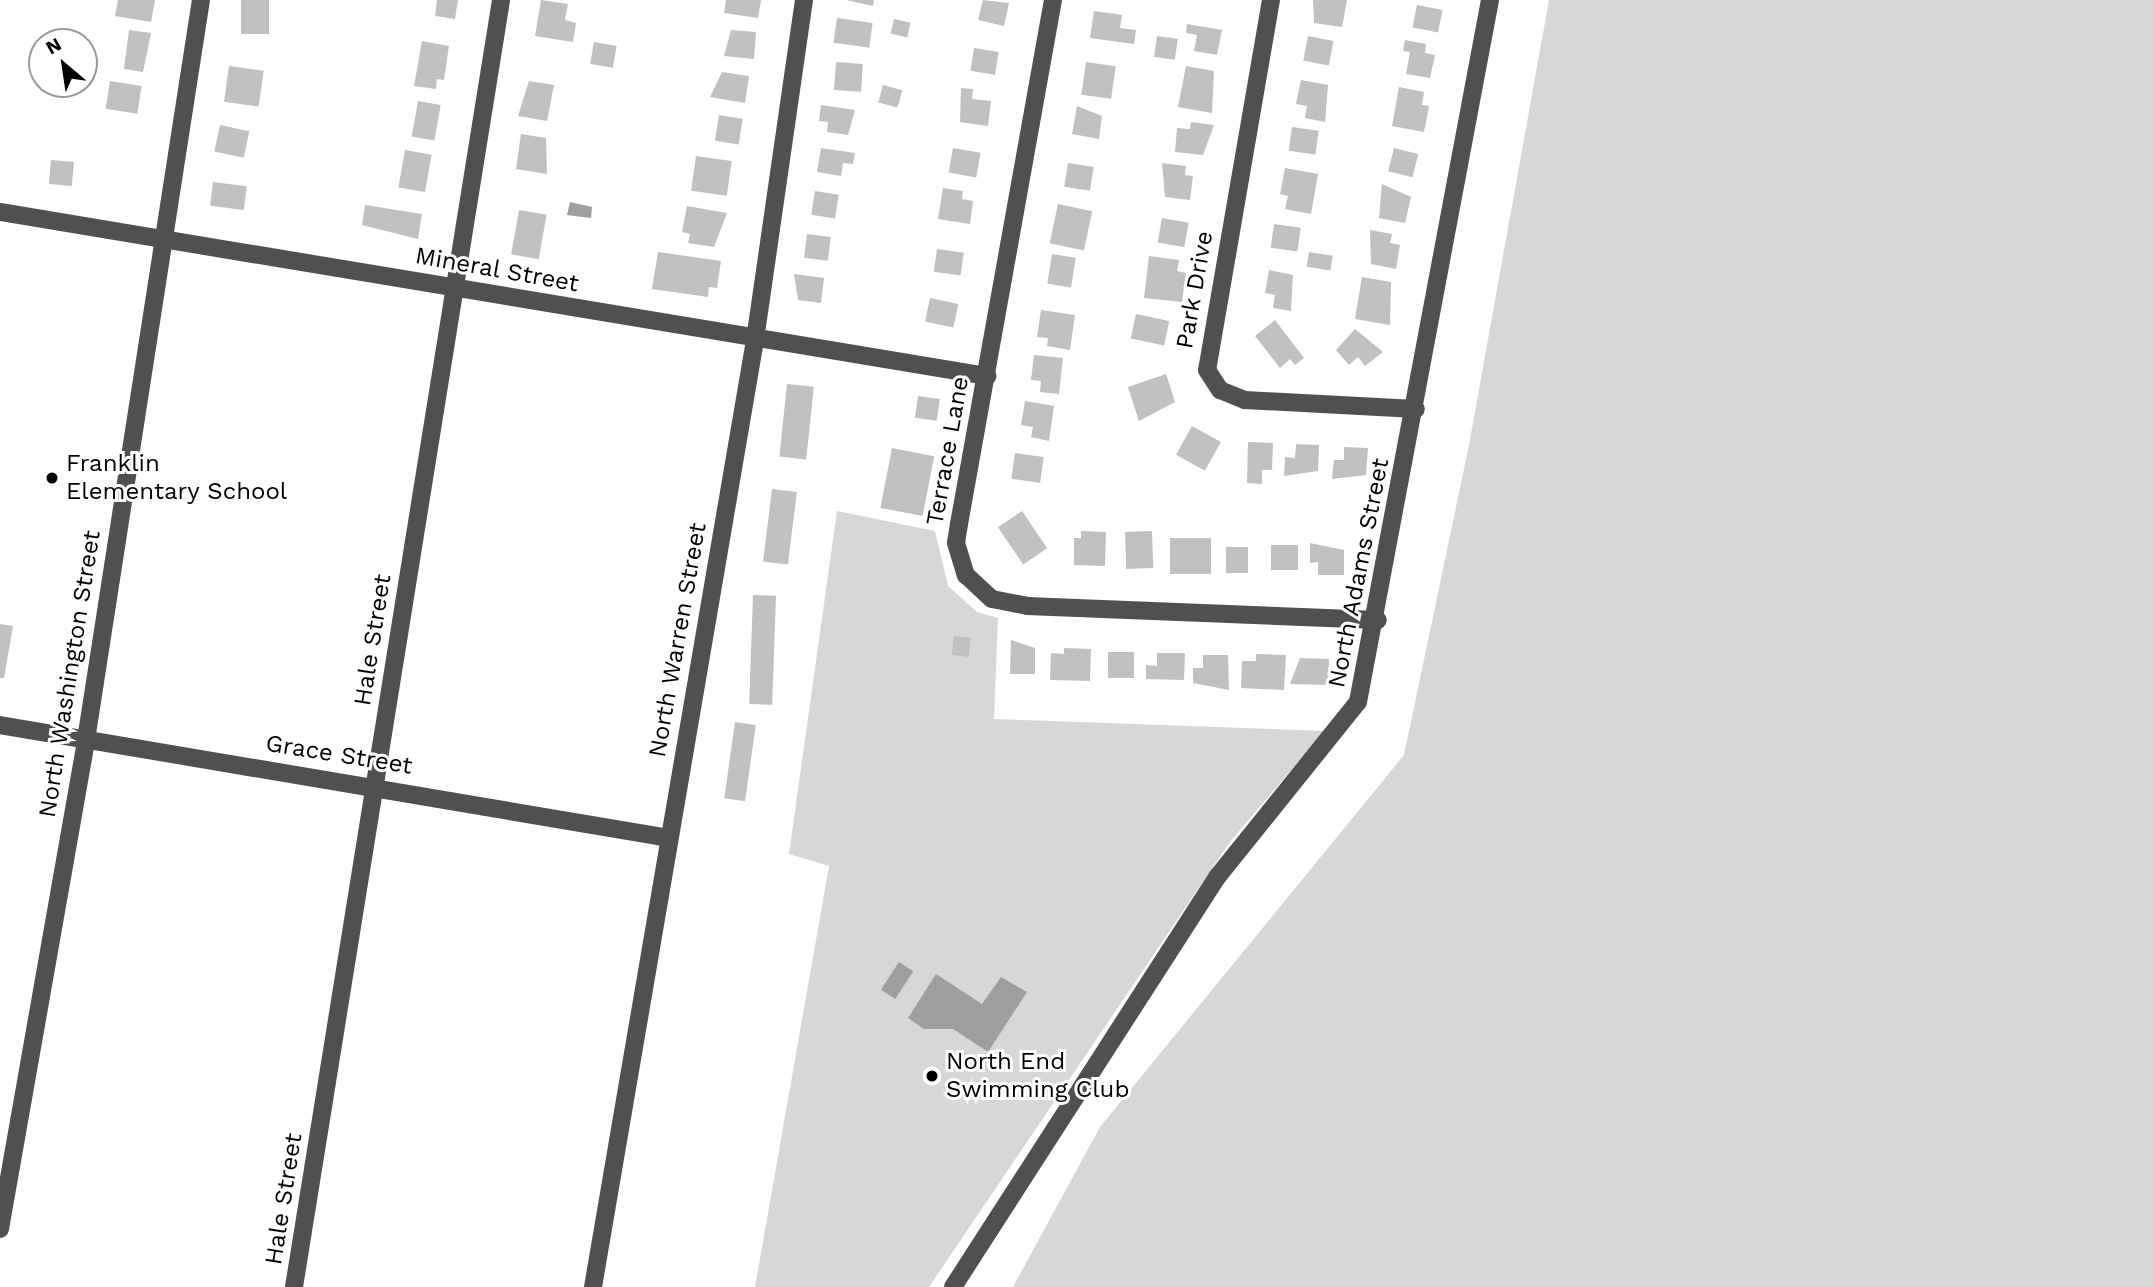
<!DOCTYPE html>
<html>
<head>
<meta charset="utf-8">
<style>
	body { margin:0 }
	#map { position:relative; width:2153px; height:1287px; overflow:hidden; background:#fff; font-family:"Work Sans",sans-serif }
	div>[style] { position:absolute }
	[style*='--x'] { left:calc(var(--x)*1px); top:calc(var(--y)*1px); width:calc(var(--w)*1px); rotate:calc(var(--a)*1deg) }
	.green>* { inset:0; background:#d7d7d7 }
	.water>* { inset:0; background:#9e9e9e; transform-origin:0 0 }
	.building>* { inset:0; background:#c0c0c0; transform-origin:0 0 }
	.minor>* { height:18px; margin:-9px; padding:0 9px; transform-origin:9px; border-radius:9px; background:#505050 }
	.dots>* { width:19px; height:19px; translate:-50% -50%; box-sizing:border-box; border:4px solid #fff; border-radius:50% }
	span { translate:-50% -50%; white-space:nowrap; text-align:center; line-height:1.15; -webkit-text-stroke:6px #fff; paint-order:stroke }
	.street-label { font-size:24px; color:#000 }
	.poi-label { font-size:24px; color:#000 }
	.left { translate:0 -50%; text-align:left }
	.north { position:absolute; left:28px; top:28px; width:70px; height:70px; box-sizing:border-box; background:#fff; border:2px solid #999; border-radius:50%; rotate:331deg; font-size:19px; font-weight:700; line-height:28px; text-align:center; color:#000 }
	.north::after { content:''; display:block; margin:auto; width:24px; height:32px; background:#000; clip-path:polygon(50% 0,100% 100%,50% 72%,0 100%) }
</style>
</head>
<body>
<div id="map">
	<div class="green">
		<div style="clip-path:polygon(1549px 0,2153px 0,2153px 1287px,1013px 1287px,1100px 1127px,1404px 755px,1469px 445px)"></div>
		<div style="clip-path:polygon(837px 511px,935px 531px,948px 586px,977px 612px,998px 618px,994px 719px,1324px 731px,1229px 843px,929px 1287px,755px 1287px,829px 866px,789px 854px)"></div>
	</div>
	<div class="water">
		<div style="clip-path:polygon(570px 202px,592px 207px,591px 218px,567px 215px)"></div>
		<div style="left:899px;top:962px;width:17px;height:33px;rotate:33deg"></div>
		<div style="clip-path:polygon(936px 974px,982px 1004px,1001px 977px,1027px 992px,988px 1052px,953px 1029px,924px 1029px,908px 1018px)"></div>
	</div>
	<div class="building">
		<div style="clip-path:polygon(118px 0,155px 0,151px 22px,115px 16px)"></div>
		<div style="left:241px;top:0;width:28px;height:34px"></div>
		<div style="clip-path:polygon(437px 0,458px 0,455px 19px,435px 16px)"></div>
		<div style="clip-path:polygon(541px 0,568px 4px,565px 20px,576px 23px,573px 42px,535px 36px)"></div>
		<div style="clip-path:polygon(726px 0,761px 0,758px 18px,724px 13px)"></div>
		<div style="clip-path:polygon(846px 0,874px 0,873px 6px)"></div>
		<div style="clip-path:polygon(983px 0,1009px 3px,1004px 26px,978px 20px)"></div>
		<div style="clip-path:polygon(1313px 0,1347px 0,1342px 27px,1314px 23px)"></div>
		<div style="left:1417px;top:5px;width:26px;height:23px;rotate:11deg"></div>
		<div style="clip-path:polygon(1094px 11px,1122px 15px,1120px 28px,1136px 30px,1134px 44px,1090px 38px)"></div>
		<div style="left:837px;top:18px;width:36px;height:25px;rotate:8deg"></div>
		<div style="left:894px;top:19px;width:17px;height:15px;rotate:13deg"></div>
		<div style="clip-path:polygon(1187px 24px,1222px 30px,1217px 55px,1194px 51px,1197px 35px,1186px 33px)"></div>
		<div style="clip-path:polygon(129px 30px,151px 33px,143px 72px,124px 69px)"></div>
		<div style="clip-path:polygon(731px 30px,756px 32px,754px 59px,724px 56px)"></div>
		<div style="left:1157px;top:36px;width:21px;height:21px;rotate:8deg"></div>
		<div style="left:1308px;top:36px;width:26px;height:25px;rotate:11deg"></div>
		<div style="clip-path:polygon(1405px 40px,1426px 44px,1425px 53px,1435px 55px,1430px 78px,1406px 74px,1410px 52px,1403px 51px)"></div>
		<div style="clip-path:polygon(422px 41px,449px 46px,444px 80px,437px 79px,436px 89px,414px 86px)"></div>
		<div style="left:594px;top:42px;width:23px;height:22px;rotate:10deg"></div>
		<div style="left:974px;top:48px;width:25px;height:23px;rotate:9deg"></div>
		<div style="left:836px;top:62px;width:27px;height:28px;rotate:4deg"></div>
		<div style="left:1086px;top:62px;width:30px;height:33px;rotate:8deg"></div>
		<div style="left:229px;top:66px;width:35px;height:36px;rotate:8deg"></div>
		<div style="clip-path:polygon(1186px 66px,1214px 71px,1212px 113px,1178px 107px)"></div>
		<div style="clip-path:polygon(722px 72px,749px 76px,745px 103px,710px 97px)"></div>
		<div style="clip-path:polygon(1301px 80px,1328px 85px,1325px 122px,1305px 118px,1307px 106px,1296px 104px)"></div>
		<div style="left:110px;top:81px;width:32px;height:28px;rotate:9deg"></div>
		<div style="clip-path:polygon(529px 81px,554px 85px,547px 121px,518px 116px)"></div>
		<div style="left:883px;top:85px;width:20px;height:18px;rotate:15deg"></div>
		<div style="clip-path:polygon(1399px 87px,1424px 92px,1422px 105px,1429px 106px,1424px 132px,1392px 126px)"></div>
		<div style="clip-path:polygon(961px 88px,973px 89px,972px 99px,991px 101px,988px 126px,960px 122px)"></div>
		<div style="left:418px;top:101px;width:23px;height:36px;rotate:10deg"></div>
		<div style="clip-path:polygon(821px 105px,855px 110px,848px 135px,827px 132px,828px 122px,819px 121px)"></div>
		<div style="clip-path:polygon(1077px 106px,1102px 116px,1099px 139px,1072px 134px)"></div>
		<div style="left:719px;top:115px;width:24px;height:26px;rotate:9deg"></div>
		<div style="clip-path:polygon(1191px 122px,1214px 125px,1203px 155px,1175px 152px,1177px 128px,1190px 129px)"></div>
		<div style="left:220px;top:125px;width:30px;height:27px;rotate:12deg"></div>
		<div style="left:1292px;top:127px;width:27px;height:24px;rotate:8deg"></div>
		<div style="clip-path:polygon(521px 134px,546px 138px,547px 174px,516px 169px)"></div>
		<div style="clip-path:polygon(821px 148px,855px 153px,853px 164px,843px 163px,841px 176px,817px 172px)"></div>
		<div style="left:953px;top:148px;width:28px;height:25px;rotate:10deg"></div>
		<div style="left:1394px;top:148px;width:25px;height:24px;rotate:14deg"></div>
		<div style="left:405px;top:150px;width:27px;height:38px;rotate:10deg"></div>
		<div style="left:696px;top:156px;width:36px;height:35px;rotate:8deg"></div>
		<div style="left:51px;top:160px;width:23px;height:24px;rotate:5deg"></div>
		<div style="left:1068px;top:163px;width:26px;height:24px;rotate:9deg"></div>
		<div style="clip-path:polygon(1162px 163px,1186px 166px,1185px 175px,1193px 176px,1190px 200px,1165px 197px)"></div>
		<div style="clip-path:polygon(1285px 168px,1318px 174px,1311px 214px,1285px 209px,1288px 196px,1280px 194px)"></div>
		<div style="left:213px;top:182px;width:34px;height:24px;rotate:7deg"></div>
		<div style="clip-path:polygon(1382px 184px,1411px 197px,1405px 223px,1379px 218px)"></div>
		<div style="clip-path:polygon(943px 188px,963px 191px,962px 199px,973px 201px,970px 224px,938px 219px)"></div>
		<div style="left:815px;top:191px;width:24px;height:24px;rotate:9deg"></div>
		<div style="left:1058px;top:204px;width:35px;height:40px;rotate:12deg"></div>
		<div style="clip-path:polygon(365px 205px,422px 214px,418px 239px,362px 225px)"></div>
		<div style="clip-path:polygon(687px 206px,727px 213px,714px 247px,688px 243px,690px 234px,682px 232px)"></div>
		<div style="left:519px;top:210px;width:28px;height:45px;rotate:10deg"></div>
		<div style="left:1162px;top:218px;width:27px;height:25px;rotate:10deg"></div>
		<div style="left:1274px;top:224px;width:27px;height:24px;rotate:8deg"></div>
		<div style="clip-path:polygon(1370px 230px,1392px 234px,1390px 243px,1400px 245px,1396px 269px,1371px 264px)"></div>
		<div style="left:807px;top:234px;width:24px;height:24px;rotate:7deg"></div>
		<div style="left:937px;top:249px;width:27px;height:23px;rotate:8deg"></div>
		<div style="clip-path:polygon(658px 252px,721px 261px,717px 288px,709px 287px,708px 297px,652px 289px)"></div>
		<div style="left:1309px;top:252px;width:24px;height:15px;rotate:9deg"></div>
		<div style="left:1052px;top:254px;width:24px;height:30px;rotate:9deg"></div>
		<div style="clip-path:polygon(1149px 256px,1179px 260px,1177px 271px,1186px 273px,1182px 302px,1144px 298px)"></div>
		<div style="clip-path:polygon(1269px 270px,1293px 275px,1291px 311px,1273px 308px,1275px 295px,1265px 293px)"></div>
		<div style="clip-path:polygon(794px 274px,824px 278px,821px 303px,798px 300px)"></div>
		<div style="clip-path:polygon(1362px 277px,1391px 282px,1390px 325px,1355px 319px)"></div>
		<div style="left:930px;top:298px;width:29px;height:24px;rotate:12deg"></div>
		<div style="clip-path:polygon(1041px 310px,1075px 315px,1070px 350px,1047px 346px,1048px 338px,1037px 337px)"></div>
		<div style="left:1136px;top:314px;width:34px;height:25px;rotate:12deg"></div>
		<div style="clip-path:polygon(1275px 320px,1304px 358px,1295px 365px,1290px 359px,1280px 368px,1255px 336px)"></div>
		<div style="clip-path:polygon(1355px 329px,1383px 352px,1365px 366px,1358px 357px,1349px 365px,1336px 350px)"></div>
		<div style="clip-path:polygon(1034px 355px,1063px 358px,1059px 394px,1040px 392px,1041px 381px,1031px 380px)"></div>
		<div style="clip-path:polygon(1166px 374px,1175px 402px,1139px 421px,1128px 387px)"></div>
		<div style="left:787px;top:384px;width:27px;height:73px;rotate:6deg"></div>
		<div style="left:918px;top:396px;width:22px;height:22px;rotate:8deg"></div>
		<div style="clip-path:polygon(1025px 401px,1054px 406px,1049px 441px,1031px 437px,1033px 427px,1021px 425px)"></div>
		<div style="left:1192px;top:426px;width:33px;height:33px;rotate:29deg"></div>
		<div style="clip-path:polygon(1248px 442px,1273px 443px,1272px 470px,1262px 470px,1262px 484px,1247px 483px)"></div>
		<div style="clip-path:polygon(1296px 444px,1319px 445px,1318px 471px,1284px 476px,1285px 457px,1295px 458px)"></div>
		<div style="clip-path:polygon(1344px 447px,1368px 448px,1366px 475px,1332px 479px,1334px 460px,1344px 460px)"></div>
		<div style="left:892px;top:448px;width:43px;height:61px;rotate:11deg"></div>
		<div style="left:1015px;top:453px;width:29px;height:26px;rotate:8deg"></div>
		<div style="left:772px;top:489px;width:25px;height:73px;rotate:7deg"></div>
		<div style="left:1022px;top:511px;width:45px;height:29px;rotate:56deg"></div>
		<div style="clip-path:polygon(1081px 531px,1106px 532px,1105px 566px,1074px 565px,1074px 538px,1081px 538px)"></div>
		<div style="left:1152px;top:531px;width:37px;height:27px;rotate:88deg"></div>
		<div style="left:1211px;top:538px;width:36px;height:41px;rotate:90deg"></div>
		<div style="clip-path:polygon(1310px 543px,1344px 550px,1344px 575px,1318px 575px,1318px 562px,1310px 563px)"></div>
		<div style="left:1298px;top:545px;width:25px;height:27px;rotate:90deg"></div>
		<div style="left:1226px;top:547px;width:22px;height:26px"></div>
		<div style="left:753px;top:595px;width:23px;height:109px;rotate:2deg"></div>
		<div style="clip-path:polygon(0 624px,13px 626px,4px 678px,0 678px)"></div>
		<div style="left:954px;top:636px;width:17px;height:19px;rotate:7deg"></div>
		<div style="clip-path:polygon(1011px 640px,1035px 648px,1035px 674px,1010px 674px)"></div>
		<div style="clip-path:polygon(1064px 648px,1091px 649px,1090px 681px,1050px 680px,1051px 653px,1064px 654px)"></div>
		<div style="left:1108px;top:652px;width:26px;height:26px"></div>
		<div style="clip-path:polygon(1157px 653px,1185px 653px,1184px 680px,1146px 679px,1146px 665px,1157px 666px)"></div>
		<div style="clip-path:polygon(1256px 654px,1286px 655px,1284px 690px,1241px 688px,1242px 661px,1256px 661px)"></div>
		<div style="clip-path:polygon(1203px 655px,1228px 655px,1229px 690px,1193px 683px,1193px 668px,1203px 668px)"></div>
		<div style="clip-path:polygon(1300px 658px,1329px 659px,1328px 685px,1290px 684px)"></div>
		<div style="left:735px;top:722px;width:21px;height:77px;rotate:8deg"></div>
	</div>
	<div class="minor">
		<div style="--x:1053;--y:0;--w:532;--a:100.17"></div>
		<div style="--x:959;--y:524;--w:19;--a:99"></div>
		<div style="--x:956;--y:543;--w:34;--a:73"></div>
		<div style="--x:966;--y:575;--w:35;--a:43"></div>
		<div style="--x:992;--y:599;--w:36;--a:11"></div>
		<div style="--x:1027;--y:606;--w:351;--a:2.3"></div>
		<div style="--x:1271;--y:0;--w:375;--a:99.8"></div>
		<div style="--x:1207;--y:370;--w:24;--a:57"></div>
		<div style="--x:1220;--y:390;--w:27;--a:22"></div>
		<div style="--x:1245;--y:400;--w:171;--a:3"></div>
		<div style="--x:0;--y:212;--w:1001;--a:9.43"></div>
		<div style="--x:0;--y:725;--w:678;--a:9.59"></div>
		<div style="--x:0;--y:1229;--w:497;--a:-80"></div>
		<div style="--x:86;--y:740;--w:749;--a:-81.17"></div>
		<div style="--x:294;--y:1287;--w:1304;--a:-80.86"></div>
		<div style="--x:593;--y:1287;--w:961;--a:-80.29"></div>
		<div style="--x:755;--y:340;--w:344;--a:-81.8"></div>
		<div style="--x:953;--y:1287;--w:489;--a:-57.2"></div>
		<div style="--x:1218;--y:876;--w:223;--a:-51.2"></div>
		<div style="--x:1358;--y:702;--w:714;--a:-79.35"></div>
	</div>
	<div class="dots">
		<div style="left:52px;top:478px;background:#000"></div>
		<div style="left:932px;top:1076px;background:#000"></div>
	</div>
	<div class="street-label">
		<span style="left:497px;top:270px;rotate:10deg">Mineral Street</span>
		<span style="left:1195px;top:290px;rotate:-80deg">Park Drive</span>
		<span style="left:948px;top:451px;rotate:-80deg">Terrace Lane</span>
		<span style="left:1359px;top:573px;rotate:-79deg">North Adams Street</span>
		<span style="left:373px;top:640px;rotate:-81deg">Hale Street</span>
		<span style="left:678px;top:640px;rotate:-80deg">North Warren Street</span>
		<span style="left:70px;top:674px;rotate:-81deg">North Washington Street</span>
		<span style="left:339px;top:755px;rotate:9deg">Grace Street</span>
		<span style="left:284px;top:1199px;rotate:-81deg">Hale Street</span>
	</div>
	<div class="poi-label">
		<span class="left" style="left:66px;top:478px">Franklin<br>Elementary School</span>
		<span class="left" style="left:946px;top:1076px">North End<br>Swimming Club</span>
	</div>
	<div class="north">N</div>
</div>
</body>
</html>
